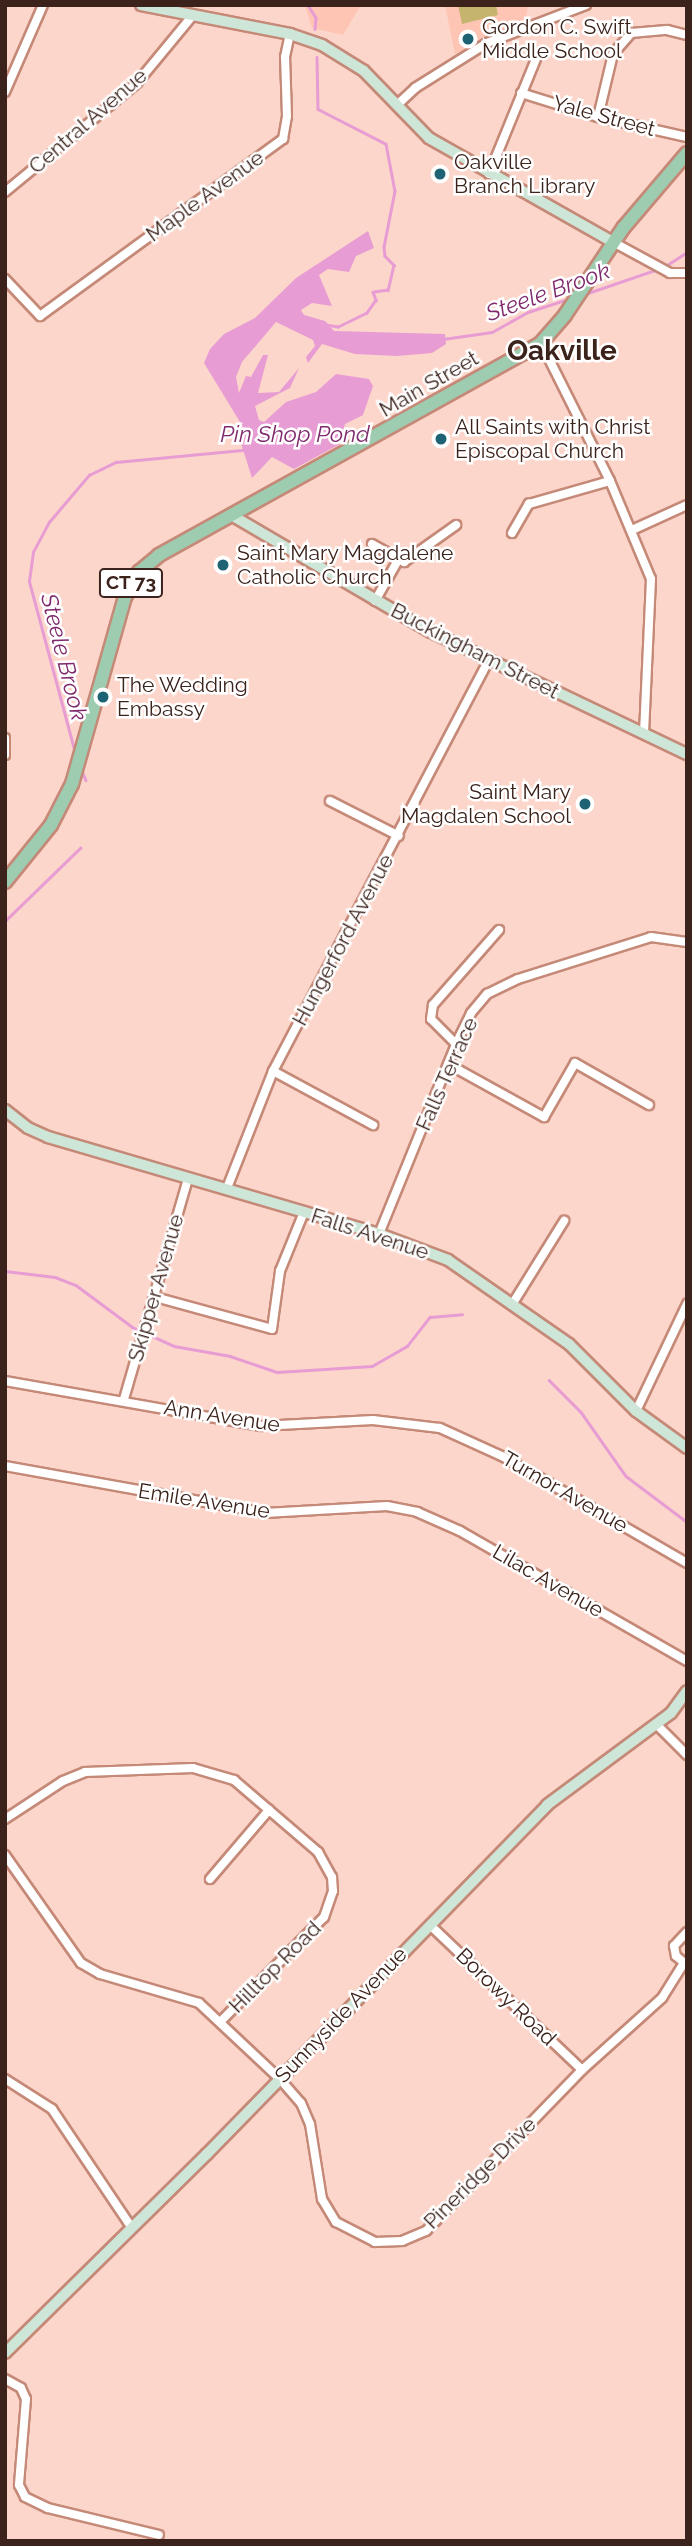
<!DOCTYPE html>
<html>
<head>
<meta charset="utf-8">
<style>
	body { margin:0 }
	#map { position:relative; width:692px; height:2546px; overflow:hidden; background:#fdd6cb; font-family:Raleway,sans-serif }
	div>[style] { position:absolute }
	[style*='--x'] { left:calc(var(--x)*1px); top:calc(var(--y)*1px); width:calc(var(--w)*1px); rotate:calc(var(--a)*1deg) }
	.built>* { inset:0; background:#ffc5b4 }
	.green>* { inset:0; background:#c5b46e }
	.water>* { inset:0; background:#e79dd3 }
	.stream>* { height:2.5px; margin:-1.25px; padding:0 1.25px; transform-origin:1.25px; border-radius:1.25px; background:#e79dd3 }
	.roads { filter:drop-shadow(2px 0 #c58978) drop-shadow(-2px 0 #c58978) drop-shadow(0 2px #c58978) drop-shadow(0 -2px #c58978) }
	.street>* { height:8px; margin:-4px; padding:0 4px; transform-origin:4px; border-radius:4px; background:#fff }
	.secondary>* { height:10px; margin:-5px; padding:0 5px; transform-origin:5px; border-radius:5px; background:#cee6d8 }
	.primary>* { height:12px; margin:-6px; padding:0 6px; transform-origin:6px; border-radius:6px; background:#9dccb1 }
	.dots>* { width:19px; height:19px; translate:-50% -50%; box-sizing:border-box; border:4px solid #fff; border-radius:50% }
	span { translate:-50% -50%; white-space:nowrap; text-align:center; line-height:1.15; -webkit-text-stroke:5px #fff; paint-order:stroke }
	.shield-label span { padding:2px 5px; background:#fff; border:2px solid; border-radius:5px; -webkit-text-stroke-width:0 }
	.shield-label { font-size:19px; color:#3b231c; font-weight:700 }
	.poi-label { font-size:21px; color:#3b231c }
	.left { translate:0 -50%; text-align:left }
	.right { translate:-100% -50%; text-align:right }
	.street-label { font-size:21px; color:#3b231c }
	.water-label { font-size:23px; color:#7e2a6d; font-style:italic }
	.district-label { font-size:28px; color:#3b231c; font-weight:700 }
	.frame { position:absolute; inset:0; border:7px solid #3b231c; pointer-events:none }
</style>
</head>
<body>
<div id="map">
	<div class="built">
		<div style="clip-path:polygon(305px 5px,361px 5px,343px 35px,312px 28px)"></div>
		<div style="clip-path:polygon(445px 5px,528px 5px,526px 19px,455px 54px)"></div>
	</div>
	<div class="green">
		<div style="clip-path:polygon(458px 5px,496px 5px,498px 15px,462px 24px)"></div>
	</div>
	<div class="water">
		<div style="clip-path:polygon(368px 231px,374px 248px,356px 256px,349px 272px,328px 269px,319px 275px,332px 306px,312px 303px,301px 310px,304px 315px,325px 321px,334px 331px,445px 334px,446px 344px,432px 353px,397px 356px,355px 354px,322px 344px,308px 363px,306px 357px,315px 346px,313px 340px,276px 322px,242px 362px,236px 377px,239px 393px,246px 376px,251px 377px,263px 355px,268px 355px,258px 393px,279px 392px,299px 368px,290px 388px,255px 406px,259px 420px,264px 422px,286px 402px,316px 392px,336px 374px,369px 379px,373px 386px,363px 415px,345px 424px,340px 444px,294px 469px,272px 457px,252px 478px,238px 434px,243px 427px,204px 363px,210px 349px,224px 334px,255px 318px,296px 278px)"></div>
	</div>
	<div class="stream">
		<div style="--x:308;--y:5;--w:15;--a:58"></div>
		<div style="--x:316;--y:18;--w:11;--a:95"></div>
		<div style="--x:317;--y:57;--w:52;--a:88.9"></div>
		<div style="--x:318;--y:109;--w:76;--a:27.2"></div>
		<div style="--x:386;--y:144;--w:48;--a:79.2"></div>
		<div style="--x:395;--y:191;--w:57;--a:101.1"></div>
		<div style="--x:384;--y:247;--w:9;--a:84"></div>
		<div style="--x:385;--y:256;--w:13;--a:45"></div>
		<div style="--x:394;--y:265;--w:26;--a:103"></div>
		<div style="--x:388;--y:290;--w:15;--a:172"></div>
		<div style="--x:373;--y:292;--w:9;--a:69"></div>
		<div style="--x:376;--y:300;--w:16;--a:125"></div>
		<div style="--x:367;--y:313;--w:32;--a:154"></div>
		<div style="--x:338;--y:327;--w:12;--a:-171"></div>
		<div style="--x:664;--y:267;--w:27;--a:-33"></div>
		<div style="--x:585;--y:294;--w:77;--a:-18.9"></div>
		<div style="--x:443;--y:339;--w:49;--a:-8.1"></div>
		<div style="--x:492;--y:332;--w:41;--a:-29.1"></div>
		<div style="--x:528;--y:312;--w:42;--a:-18"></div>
		<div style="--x:76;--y:757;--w:182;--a:-105"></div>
		<div style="--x:29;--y:581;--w:29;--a:-82"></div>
		<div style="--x:33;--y:552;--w:34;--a:-62"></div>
		<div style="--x:49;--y:522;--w:62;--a:-49.6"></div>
		<div style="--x:89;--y:475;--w:30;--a:-26"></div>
		<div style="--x:116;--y:462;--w:129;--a:-5.4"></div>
		<div style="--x:81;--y:769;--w:12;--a:66"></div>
		<div style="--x:5;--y:921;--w:105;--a:-44.2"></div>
		<div style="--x:5;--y:1271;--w:50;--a:6.8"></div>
		<div style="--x:55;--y:1277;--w:22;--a:21"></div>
		<div style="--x:76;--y:1285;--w:72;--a:36.6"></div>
		<div style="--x:134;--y:1328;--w:44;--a:24.2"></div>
		<div style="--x:174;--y:1346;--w:57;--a:10.1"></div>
		<div style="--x:230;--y:1356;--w:50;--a:18.8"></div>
		<div style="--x:277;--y:1372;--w:95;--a:-3.6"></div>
		<div style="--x:372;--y:1366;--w:40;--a:-29.7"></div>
		<div style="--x:407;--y:1346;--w:37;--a:-52"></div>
		<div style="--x:430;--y:1317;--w:32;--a:-5"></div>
		<div style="--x:549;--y:1380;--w:45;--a:45"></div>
		<div style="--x:581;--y:1412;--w:78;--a:54.9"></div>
		<div style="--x:626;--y:1476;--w:76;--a:37"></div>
	</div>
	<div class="roads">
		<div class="street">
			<div style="--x:5;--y:92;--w:95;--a:-66.4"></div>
			<div style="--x:521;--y:93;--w:81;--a:17.3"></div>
			<div style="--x:598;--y:117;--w:91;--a:12.7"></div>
			<div style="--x:397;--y:105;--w:25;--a:-43"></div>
			<div style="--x:415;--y:88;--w:85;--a:-32"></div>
			<div style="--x:487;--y:43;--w:106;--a:-21"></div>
			<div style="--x:598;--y:117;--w:65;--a:-76.6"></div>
			<div style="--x:613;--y:54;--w:28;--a:-49"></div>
			<div style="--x:631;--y:33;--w:36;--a:-5"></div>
			<div style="--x:667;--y:30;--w:21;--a:14"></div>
			<div style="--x:489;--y:174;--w:130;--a:-67.8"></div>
			<div style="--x:5;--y:192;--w:171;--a:-39.5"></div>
			<div style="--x:137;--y:83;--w:88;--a:-50.5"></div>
			<div style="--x:613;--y:242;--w:65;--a:28.5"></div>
			<div style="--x:670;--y:273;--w:17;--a:0"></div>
			<div style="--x:5;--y:279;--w:51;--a:46.6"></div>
			<div style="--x:40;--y:316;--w:301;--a:-36.1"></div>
			<div style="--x:283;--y:139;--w:23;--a:-80"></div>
			<div style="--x:287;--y:116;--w:59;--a:-91.9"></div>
			<div style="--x:285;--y:57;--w:24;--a:-78"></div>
			<div style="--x:541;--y:343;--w:154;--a:63.4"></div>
			<div style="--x:610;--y:481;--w:106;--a:67.3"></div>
			<div style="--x:651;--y:579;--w:155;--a:92.6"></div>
			<div style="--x:632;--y:530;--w:60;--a:-24.4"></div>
			<div style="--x:512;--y:533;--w:34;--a:-60"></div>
			<div style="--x:529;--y:504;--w:84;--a:-15.9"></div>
			<div style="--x:372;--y:544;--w:37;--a:29"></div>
			<div style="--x:404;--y:562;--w:64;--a:-35.4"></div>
			<div style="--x:375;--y:601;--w:45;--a:-60.6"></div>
			<div style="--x:5;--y:738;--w:17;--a:90"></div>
			<div style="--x:330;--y:801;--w:77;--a:26.9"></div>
			<div style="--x:456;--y:1044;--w:35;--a:-135"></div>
			<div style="--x:431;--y:1019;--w:14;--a:-82"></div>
			<div style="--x:433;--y:1005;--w:100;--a:-48.7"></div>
			<div style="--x:448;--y:1064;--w:110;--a:28.9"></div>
			<div style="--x:544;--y:1117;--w:62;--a:-60.1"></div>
			<div style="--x:575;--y:1063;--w:85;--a:29.6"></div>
			<div style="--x:273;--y:1071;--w:114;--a:28.4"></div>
			<div style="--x:227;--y:1188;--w:126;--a:-68.5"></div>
			<div style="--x:273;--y:1071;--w:464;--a:-62.3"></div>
			<div style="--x:379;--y:1234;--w:205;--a:-67.9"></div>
			<div style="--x:456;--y:1044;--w:34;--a:-64"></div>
			<div style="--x:471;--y:1013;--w:25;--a:-50"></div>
			<div style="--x:487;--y:994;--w:34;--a:-26"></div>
			<div style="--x:518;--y:979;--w:139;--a:-17.5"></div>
			<div style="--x:651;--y:937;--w:36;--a:8"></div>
			<div style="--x:155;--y:1297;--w:121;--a:15.3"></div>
			<div style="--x:272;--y:1329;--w:59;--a:-82.1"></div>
			<div style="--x:280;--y:1271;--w:64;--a:-67.9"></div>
			<div style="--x:513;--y:1303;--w:97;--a:-58.1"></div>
			<div style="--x:5;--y:1381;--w:260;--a:10"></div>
			<div style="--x:261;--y:1426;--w:112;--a:-3.1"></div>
			<div style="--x:373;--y:1420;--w:67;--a:6.8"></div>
			<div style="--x:440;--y:1428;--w:70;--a:24.4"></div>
			<div style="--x:504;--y:1457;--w:211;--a:30.1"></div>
			<div style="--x:124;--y:1399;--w:230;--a:-73.8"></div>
			<div style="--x:636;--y:1411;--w:119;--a:-64.5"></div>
			<div style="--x:5;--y:1466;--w:264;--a:10.2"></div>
			<div style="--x:265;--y:1513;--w:122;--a:-3.3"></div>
			<div style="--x:387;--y:1506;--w:31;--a:11"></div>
			<div style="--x:417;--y:1512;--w:47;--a:23.8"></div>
			<div style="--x:460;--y:1531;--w:262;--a:29.8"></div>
			<div style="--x:656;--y:1724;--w:44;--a:45"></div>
			<div style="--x:5;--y:1819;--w:69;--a:-33.2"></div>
			<div style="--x:63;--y:1781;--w:24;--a:-22"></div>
			<div style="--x:85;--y:1772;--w:108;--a:-2.1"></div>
			<div style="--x:193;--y:1768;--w:43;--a:16.3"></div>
			<div style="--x:234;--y:1780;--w:111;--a:40.6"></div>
			<div style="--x:318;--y:1852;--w:29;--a:61"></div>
			<div style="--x:332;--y:1877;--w:14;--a:86"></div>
			<div style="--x:333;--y:1891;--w:28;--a:109"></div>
			<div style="--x:324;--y:1917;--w:146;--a:134.7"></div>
			<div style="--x:5;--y:1855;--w:132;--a:54.9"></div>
			<div style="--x:81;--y:1963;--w:22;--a:30"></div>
			<div style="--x:100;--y:1974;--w:103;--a:16.3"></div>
			<div style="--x:199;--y:2003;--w:110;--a:43.2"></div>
			<div style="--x:279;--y:2078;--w:33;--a:49"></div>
			<div style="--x:301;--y:2103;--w:23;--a:67"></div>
			<div style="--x:310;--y:2124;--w:76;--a:80.9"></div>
			<div style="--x:322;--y:2199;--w:27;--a:59"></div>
			<div style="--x:336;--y:2222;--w:44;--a:27.1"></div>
			<div style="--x:375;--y:2242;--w:27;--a:-2"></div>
			<div style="--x:402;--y:2241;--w:26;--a:-23"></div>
			<div style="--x:426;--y:2231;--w:224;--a:-45.9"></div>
			<div style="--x:582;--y:2070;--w:108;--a:-42"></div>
			<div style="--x:662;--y:1998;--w:40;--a:-58"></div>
			<div style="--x:210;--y:1879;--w:91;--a:-49.5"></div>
			<div style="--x:430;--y:1925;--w:210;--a:43.6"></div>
			<div style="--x:687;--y:1932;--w:19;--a:133"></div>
			<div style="--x:674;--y:1946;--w:10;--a:79"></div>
			<div style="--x:676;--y:1956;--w:14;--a:39"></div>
			<div style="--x:5;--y:2079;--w:56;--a:32.6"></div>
			<div style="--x:52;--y:2109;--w:143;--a:56.1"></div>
			<div style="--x:5;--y:2379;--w:18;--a:29"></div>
			<div style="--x:21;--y:2388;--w:12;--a:66"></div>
			<div style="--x:26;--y:2399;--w:86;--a:94.7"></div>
			<div style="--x:19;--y:2485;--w:13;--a:63"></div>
			<div style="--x:25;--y:2497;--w:25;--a:26"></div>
			<div style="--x:48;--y:2508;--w:114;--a:13.7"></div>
		</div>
		<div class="secondary">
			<div style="--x:141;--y:5;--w:152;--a:11"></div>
			<div style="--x:290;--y:34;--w:34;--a:19"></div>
			<div style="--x:322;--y:45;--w:49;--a:31.8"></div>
			<div style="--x:364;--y:71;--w:93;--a:45.9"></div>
			<div style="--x:429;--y:138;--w:211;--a:29.5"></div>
			<div style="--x:233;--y:516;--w:229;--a:30.4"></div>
			<div style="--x:431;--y:632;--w:284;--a:25.5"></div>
			<div style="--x:5;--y:1110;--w:29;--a:38"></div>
			<div style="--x:28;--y:1128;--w:22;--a:24"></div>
			<div style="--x:48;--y:1137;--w:345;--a:16.3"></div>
			<div style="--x:379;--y:1234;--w:74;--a:20.6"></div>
			<div style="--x:448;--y:1260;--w:147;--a:34.8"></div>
			<div style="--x:569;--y:1344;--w:95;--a:45"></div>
			<div style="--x:636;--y:1411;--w:63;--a:36"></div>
			<div style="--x:5;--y:2353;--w:284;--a:-44.6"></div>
			<div style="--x:207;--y:2154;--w:487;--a:-45.7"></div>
			<div style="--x:547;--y:1805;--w:154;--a:-36.6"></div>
			<div style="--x:671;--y:1713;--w:27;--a:-54"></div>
		</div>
		<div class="primary">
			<div style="--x:5;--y:882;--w:73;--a:-51.1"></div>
			<div style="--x:51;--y:825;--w:46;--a:-62.9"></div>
			<div style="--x:72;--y:784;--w:194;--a:-74.2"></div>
			<div style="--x:125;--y:597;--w:29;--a:-61"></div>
			<div style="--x:139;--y:572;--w:26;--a:-40"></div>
			<div style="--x:159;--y:555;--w:436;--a:-29"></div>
			<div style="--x:540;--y:344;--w:38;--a:-49"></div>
			<div style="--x:565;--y:315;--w:106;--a:-56.2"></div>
			<div style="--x:624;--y:227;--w:97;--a:-49.6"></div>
		</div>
	</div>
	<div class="dots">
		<div style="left:468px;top:39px;background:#1d6373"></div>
		<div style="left:440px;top:174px;background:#1d6373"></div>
		<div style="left:441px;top:439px;background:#1d6373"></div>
		<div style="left:223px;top:565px;background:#1d6373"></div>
		<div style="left:103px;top:697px;background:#1d6373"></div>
		<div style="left:585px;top:804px;background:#1d6373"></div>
	</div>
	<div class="shield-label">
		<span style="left:131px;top:583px">CT 73</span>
	</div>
	<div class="poi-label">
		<span class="left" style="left:482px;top:39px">Gordon C. Swift<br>Middle School</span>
		<span class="left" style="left:454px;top:174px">Oakville<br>Branch Library</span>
		<span class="left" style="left:455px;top:439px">All Saints with Christ<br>Episcopal Church</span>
		<span class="left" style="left:237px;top:565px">Saint Mary Magdalene<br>Catholic Church</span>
		<span class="left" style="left:117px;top:697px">The Wedding<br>Embassy</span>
		<span class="right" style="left:571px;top:804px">Saint Mary<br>Magdalen School</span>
	</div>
	<div class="street-label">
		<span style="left:604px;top:116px;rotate:15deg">Yale Street</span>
		<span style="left:88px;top:121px;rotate:-41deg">Central Avenue</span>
		<span style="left:205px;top:196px;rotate:-36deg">Maple Avenue</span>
		<span style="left:429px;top:384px;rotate:-30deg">Main Street</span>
		<span style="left:475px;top:651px;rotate:27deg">Buckingham Street</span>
		<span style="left:343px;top:940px;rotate:-62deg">Hungerford Avenue</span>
		<span style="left:447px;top:1074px;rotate:-66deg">Falls Terrace</span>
		<span style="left:370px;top:1234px;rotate:18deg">Falls Avenue</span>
		<span style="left:156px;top:1288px;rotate:-74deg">Skipper Avenue</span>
		<span style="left:222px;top:1416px;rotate:9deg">Ann Avenue</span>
		<span style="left:565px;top:1492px;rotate:30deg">Turnor Avenue</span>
		<span style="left:204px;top:1501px;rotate:9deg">Emile Avenue</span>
		<span style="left:548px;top:1581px;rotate:30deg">Lilac Avenue</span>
		<span style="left:275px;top:1967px;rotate:-45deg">Hilltop Road</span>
		<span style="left:506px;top:1997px;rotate:44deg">Borowy Road</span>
		<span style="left:341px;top:2015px;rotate:-46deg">Sunnyside Avenue</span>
		<span style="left:480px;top:2173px;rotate:-45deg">Pineridge Drive</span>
	</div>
	<div class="water-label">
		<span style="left:548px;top:292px;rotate:-20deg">Steele Brook</span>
		<span style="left:295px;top:434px">Pin Shop Pond</span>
		<span style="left:64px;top:657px;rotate:76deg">Steele Brook</span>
	</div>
	<div class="district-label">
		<span style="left:562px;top:351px">Oakville</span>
	</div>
	<div class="frame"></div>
</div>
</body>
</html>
